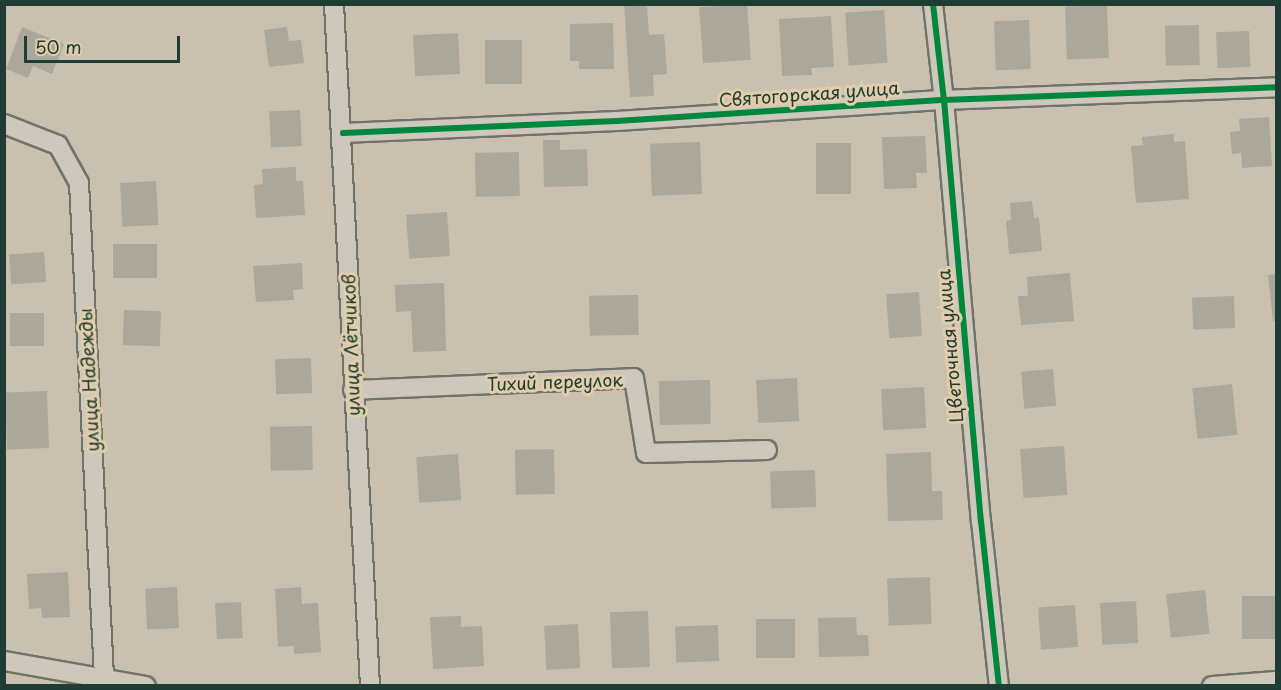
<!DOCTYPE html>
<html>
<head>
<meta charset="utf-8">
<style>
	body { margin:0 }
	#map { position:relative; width:1281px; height:690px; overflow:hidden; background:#cac0af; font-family:"Playpen Sans",sans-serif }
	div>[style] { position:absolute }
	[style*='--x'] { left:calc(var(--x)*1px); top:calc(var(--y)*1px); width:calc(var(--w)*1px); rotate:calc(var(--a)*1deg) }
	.building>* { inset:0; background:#aca79b; transform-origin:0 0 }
	.roads { filter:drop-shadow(2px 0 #717269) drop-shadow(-2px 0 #717269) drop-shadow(0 2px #717269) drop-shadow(0 -2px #717269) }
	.minor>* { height:18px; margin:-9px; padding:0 9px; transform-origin:9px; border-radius:9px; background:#cec7bb }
	.cycleway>* { height:6px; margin:-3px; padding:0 3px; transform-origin:3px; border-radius:3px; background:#00873e }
	span { translate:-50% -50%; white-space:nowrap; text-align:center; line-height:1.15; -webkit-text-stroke:6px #e1cdab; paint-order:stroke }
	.street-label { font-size:18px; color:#1f3d34 }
	.frame { position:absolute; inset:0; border:6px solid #1f3d34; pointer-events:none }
	.scale { position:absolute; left:24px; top:36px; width:156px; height:27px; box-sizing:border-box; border:3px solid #1f3d34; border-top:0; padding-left:8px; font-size:18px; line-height:21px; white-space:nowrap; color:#1f3d34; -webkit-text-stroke:4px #e1cdab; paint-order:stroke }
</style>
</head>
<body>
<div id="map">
	<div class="building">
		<div style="clip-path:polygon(624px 4px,647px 4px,649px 35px,664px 34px,667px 74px,653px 75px,654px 96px,630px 97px)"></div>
		<div style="left:747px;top:4px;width:56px;height:48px;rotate:86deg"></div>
		<div style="left:1107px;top:5px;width:53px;height:42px;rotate:88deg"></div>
		<div style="left:884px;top:10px;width:53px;height:39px;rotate:86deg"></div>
		<div style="clip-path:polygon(831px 16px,834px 67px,811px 68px,812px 75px,782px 76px,779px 19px)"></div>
		<div style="left:1029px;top:20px;width:49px;height:35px;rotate:88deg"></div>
		<div style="clip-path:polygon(613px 23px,614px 69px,579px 69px,579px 61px,570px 61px,570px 24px)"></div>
		<div style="left:1199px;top:25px;width:40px;height:34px;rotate:89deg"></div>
		<div style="clip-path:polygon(22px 27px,64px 44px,52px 74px,33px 66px,28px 78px,6px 69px)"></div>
		<div style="clip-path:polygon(287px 27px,289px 41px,301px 40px,304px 63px,269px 67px,264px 30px)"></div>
		<div style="left:1249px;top:31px;width:36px;height:33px;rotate:88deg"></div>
		<div style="left:458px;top:33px;width:41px;height:45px;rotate:87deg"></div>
		<div style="left:522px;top:40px;width:44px;height:37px;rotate:90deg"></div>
		<div style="left:300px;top:110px;width:36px;height:31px;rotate:87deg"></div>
		<div style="clip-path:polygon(1269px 117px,1272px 166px,1242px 168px,1241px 153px,1232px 154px,1230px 132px,1240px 131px,1239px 119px)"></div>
		<div style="clip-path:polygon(1174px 134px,1174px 142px,1185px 141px,1189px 199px,1136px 203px,1131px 146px,1143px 145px,1142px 137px)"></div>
		<div style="clip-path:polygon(925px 136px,927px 173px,916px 173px,917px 188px,884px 189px,882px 137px)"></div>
		<div style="clip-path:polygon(543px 140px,560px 140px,560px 150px,587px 149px,588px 186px,544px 187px)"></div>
		<div style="left:700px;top:142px;width:52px;height:50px;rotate:88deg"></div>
		<div style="left:816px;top:143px;width:35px;height:51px"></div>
		<div style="left:519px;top:152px;width:44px;height:44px;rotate:89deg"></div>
		<div style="clip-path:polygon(296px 167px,296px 181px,303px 181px,305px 215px,256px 218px,254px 185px,263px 184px,262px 169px)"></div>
		<div style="left:156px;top:181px;width:44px;height:36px;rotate:87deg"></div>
		<div style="clip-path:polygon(1032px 201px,1034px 218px,1039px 217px,1042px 251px,1009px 254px,1006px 221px,1011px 220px,1010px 203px)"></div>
		<div style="left:447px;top:212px;width:44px;height:41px;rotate:86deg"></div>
		<div style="left:157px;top:244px;width:34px;height:44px;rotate:90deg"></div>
		<div style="left:44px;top:252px;width:30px;height:35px;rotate:86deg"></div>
		<div style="clip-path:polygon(302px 263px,303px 289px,293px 290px,294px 300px,256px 302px,253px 266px)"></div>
		<div style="clip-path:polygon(1070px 273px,1074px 321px,1021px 325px,1018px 296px,1028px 296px,1027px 277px)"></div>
		<div style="clip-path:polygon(1276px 274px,1276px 321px,1273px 321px,1268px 275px)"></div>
		<div style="clip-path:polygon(444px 283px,446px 351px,413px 352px,411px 311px,396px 312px,395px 285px)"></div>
		<div style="left:919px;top:292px;width:44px;height:33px;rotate:86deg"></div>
		<div style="left:638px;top:295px;width:40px;height:49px;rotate:89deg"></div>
		<div style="left:1234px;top:296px;width:32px;height:42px;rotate:88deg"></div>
		<div style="left:124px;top:310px;width:37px;height:35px;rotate:2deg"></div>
		<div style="left:10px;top:313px;width:34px;height:33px"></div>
		<div style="left:311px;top:358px;width:35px;height:36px;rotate:88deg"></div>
		<div style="left:1053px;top:369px;width:37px;height:32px;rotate:85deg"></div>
		<div style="left:797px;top:378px;width:43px;height:41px;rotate:87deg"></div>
		<div style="left:710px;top:380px;width:44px;height:51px;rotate:89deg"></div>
		<div style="left:1232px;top:384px;width:51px;height:40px;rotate:84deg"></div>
		<div style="left:924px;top:387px;width:41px;height:43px;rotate:87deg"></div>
		<div style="left:47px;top:391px;width:57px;height:42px;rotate:88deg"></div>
		<div style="left:312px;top:426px;width:44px;height:42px;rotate:89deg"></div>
		<div style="left:1064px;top:446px;width:49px;height:44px;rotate:86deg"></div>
		<div style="left:554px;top:449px;width:45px;height:39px;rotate:89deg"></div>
		<div style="clip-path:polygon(931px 452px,932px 491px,942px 491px,943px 520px,888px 521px,886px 454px)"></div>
		<div style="left:458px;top:454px;width:46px;height:42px;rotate:86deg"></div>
		<div style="left:815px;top:470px;width:37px;height:45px;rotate:88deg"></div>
		<div style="clip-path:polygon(68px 572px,70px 617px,42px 618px,41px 608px,29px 609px,27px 574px)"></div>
		<div style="left:930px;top:577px;width:47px;height:43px;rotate:88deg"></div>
		<div style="left:177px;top:587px;width:41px;height:32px;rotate:87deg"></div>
		<div style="clip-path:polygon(301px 587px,302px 604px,318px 603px,321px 652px,294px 654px,294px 646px,278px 647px,275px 589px)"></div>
		<div style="left:1205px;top:590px;width:44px;height:39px;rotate:84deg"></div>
		<div style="left:1276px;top:596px;width:43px;height:34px;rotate:90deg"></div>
		<div style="left:1136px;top:601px;width:42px;height:36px;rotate:87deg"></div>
		<div style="left:241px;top:602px;width:36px;height:26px;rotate:87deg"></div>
		<div style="left:1075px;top:605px;width:42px;height:37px;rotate:86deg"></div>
		<div style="left:648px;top:611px;width:56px;height:38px;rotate:88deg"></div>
		<div style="clip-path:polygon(461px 616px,461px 627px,482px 626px,484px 666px,433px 669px,430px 617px)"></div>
		<div style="clip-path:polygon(856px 617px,857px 635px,868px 635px,869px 656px,819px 657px,818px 618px)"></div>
		<div style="left:756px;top:619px;width:39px;height:39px"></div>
		<div style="left:578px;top:624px;width:44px;height:34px;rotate:87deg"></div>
		<div style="left:718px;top:625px;width:36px;height:43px;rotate:88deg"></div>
	</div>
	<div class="roads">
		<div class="minor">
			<div style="--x:334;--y:4;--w:683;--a:86.98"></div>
			<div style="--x:933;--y:4;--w:97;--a:83.5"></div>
			<div style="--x:944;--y:100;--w:423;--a:85"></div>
			<div style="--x:981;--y:521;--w:166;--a:83.8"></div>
			<div style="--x:4;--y:124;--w:58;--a:21.3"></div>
			<div style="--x:58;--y:145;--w:43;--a:61.1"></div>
			<div style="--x:79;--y:183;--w:496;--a:87.1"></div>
			<div style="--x:343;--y:133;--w:274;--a:-2.5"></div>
			<div style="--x:617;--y:121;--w:328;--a:-3.7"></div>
			<div style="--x:944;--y:100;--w:332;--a:-2.2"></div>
			<div style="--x:353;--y:390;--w:281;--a:-2.4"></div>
			<div style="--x:634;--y:378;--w:76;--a:80.9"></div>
			<div style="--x:646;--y:453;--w:121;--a:-1.4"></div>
			<div style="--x:4;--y:661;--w:144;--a:10"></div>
			<div style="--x:1212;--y:686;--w:64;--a:-4.5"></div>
		</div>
	</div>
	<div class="cycleway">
		<div style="--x:933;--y:4;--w:97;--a:83.5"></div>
		<div style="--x:944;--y:100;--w:423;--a:85"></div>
		<div style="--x:981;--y:521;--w:166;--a:83.8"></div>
		<div style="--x:343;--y:133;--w:274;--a:-2.5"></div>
		<div style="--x:617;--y:121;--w:328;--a:-3.7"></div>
		<div style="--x:944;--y:100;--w:332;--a:-2.2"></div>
	</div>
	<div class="street-label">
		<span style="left:809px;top:94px;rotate:-4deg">Святогорская улица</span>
		<span style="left:351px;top:345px;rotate:-92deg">улица Лётчиков</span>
		<span style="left:950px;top:346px;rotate:-95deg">Цветочная улица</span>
		<span style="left:89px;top:380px;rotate:-93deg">улица Надежды</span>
		<span style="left:555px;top:382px;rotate:-2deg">Тихий переулок</span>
	</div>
	<div class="frame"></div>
	<div class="scale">50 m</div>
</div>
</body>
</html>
